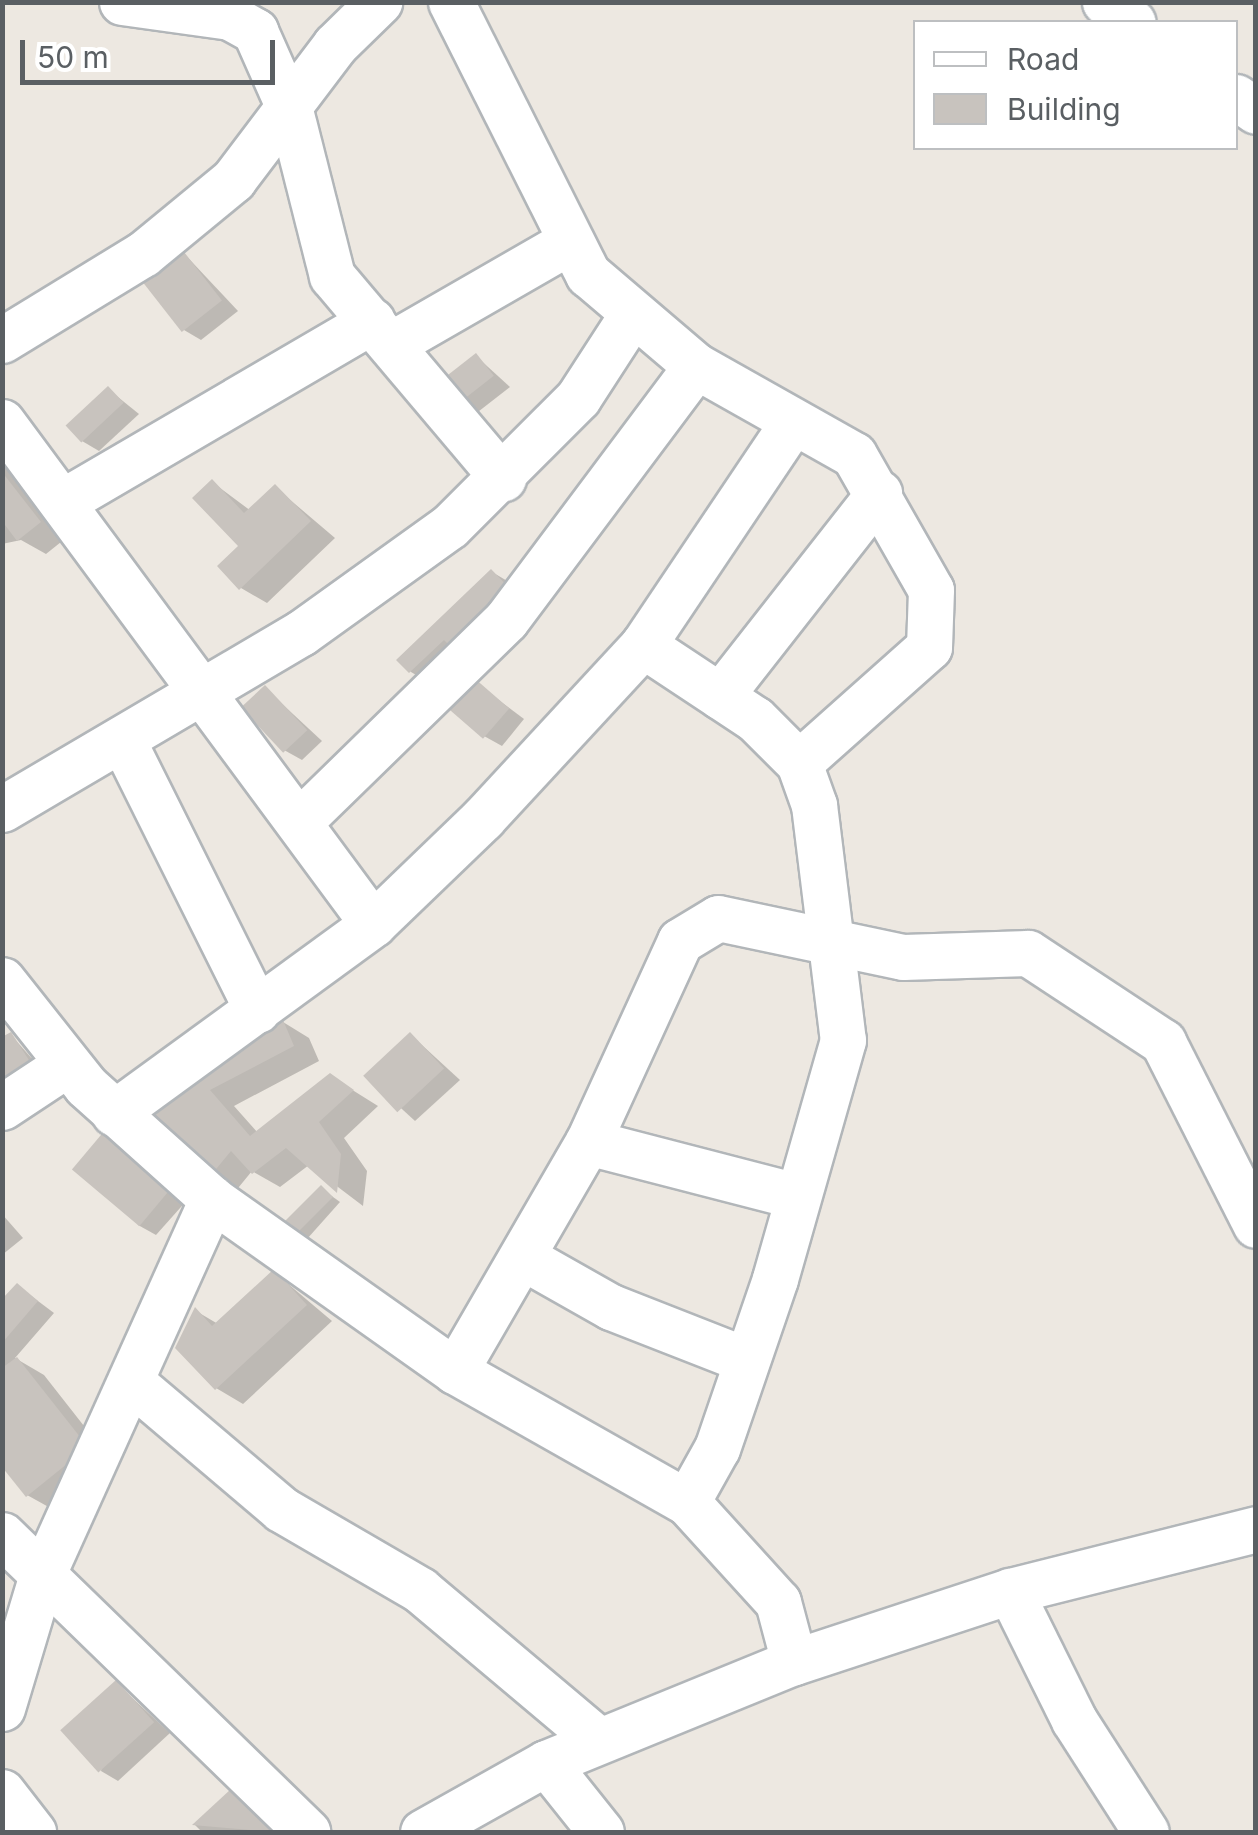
<!DOCTYPE html>
<html>
<head>
<meta charset="utf-8">
<style>
	body { margin:0 }
	#map { position:relative; width:1258px; height:1835px; overflow:hidden; background:#ede8e1; font-family:Inter,sans-serif }
	div>[style] { position:absolute }
	[style*='--x'] { left:calc(var(--x)*1px); top:calc(var(--y)*1px); width:calc(var(--w)*1px); rotate:calc(var(--a)*1deg) }
	.shadow>* { inset:0; background:#0003 }
	.building>* { inset:0; background:#c8c3be; transform-origin:0 0 }
	.roads { filter:drop-shadow(2px 0 #b2b6b9) drop-shadow(-2px 0 #b2b6b9) drop-shadow(0 2px #b2b6b9) drop-shadow(0 -2px #b2b6b9) }
	.minor>* { height:45px; margin:-22.5px; padding:0 22.5px; transform-origin:22.5px; border-radius:22.5px; background:#fff }
	span { translate:-50% -50%; white-space:nowrap; text-align:center; line-height:1.15; -webkit-text-stroke:10px #fff; paint-order:stroke }
	.frame { position:absolute; inset:0; border:5px solid #5a5f63; pointer-events:none }
	.legend { position:absolute; left:913px; top:20px; width:325px; height:130px; box-sizing:border-box; background:#fff; border:2px solid #bdbfc1; margin:0; padding:12px 18px; list-style:none; font-size:30px; color:#5a5f63 }
	.legend li { display:flex; align-items:center; gap:20px; height:50px }
	.legend b { width:50px; border:2px solid #bdbfc1 }
	.scale { position:absolute; left:20px; top:40px; width:255px; height:45px; box-sizing:border-box; border:5px solid #5a5f63; border-top:0; padding-left:12px; font-size:30px; line-height:35px; white-space:nowrap; color:#5a5f63; -webkit-text-stroke:8px #fff; paint-order:stroke }
</style>
</head>
<body>
<div id="map">
	<div class="shadow">
		<div style="clip-path:polygon(177px 246px,238px 311px,201px 340px,184px 330px)"></div>
		<div style="clip-path:polygon(476px 356px,510px 387px,474px 415px,456px 405px)"></div>
		<div style="clip-path:polygon(108px 389px,139px 414px,99px 451px,82px 441px)"></div>
		<div style="clip-path:polygon(2px 457px,66px 538px,46px 554px,21px 540px,2px 544px)"></div>
		<div style="clip-path:polygon(212px 482px,251px 511px,275px 487px,335px 538px,267px 603px,241px 588px,241px 546px)"></div>
		<div style="clip-path:polygon(492px 572px,509px 582px,428px 682px,411px 672px,400px 660px)"></div>
		<div style="clip-path:polygon(473px 681px,524px 719px,502px 746px,484px 736px)"></div>
		<div style="clip-path:polygon(265px 688px,322px 741px,302px 760px,284px 750px)"></div>
		<div style="clip-path:polygon(283px 1022px,309px 1038px,319px 1061px,234px 1106px,258px 1133px,330px 1076px,378px 1106px,344px 1138px,367px 1171px,363px 1206px,309px 1165px,280px 1187px,252px 1171px,234px 1193px,150px 1121px)"></div>
		<div style="clip-path:polygon(11px 1035px,50px 1079px,2px 1110px)"></div>
		<div style="clip-path:polygon(411px 1035px,460px 1080px,415px 1121px,366px 1076px)"></div>
		<div style="clip-path:polygon(106px 1132px,189px 1198px,156px 1235px,138px 1225px)"></div>
		<div style="clip-path:polygon(322px 1189px,340px 1202px,299px 1248px,291px 1243px)"></div>
		<div style="clip-path:polygon(2px 1214px,23px 1238px,2px 1255px)"></div>
		<div style="clip-path:polygon(274px 1272px,332px 1321px,243px 1404px,216px 1388px,196px 1311px,218px 1324px)"></div>
		<div style="clip-path:polygon(18px 1286px,54px 1313px,15px 1358px,44px 1375px,113px 1463px,54px 1510px,27px 1495px,2px 1361px,2px 1303px)"></div>
		<div style="clip-path:polygon(116px 1683px,170px 1733px,118px 1781px,101px 1771px)"></div>
		<div style="clip-path:polygon(232px 1792px,258px 1807px,282px 1832px,202px 1832px,195px 1825px)"></div>
	</div>
	<div class="building">
		<div style="left:177px;top:243px;width:73px;height:51px;rotate:52deg"></div>
		<div style="left:476px;top:353px;width:29px;height:49px;rotate:52deg"></div>
		<div style="left:108px;top:386px;width:23px;height:58px;rotate:47deg"></div>
		<div style="clip-path:polygon(2px 472px,41px 522px,17px 541px,2px 521px)"></div>
		<div style="clip-path:polygon(212px 479px,244px 513px,275px 484px,311px 521px,239px 590px,217px 566px,238px 546px,192px 498px)"></div>
		<div style="clip-path:polygon(491px 569px,519px 598px,459px 655px,444px 640px,409px 673px,396px 660px)"></div>
		<div style="left:473px;top:677px;width:48px;height:40px;rotate:41deg"></div>
		<div style="left:265px;top:685px;width:62px;height:33px;rotate:47deg"></div>
		<div style="clip-path:polygon(283px 1020px,294px 1046px,210px 1090px,250px 1136px,330px 1073px,354px 1090px,319px 1122px,341px 1154px,337px 1193px,286px 1148px,252px 1174px,231px 1151px,207px 1180px,146px 1121px,177px 1087px)"></div>
		<div style="clip-path:polygon(11px 1032px,34px 1068px,2px 1089px,2px 1037px)"></div>
		<div style="left:410px;top:1032px;width:50px;height:64px;rotate:47deg"></div>
		<div style="left:106px;top:1129px;width:88px;height:53px;rotate:40deg"></div>
		<div style="left:321px;top:1185px;width:17px;height:65px;rotate:45deg"></div>
		<div style="clip-path:polygon(274px 1269px,307px 1305px,215px 1390px,175px 1348px,195px 1307px,212px 1326px)"></div>
		<div style="clip-path:polygon(17px 1283px,38px 1301px,2px 1343px,2px 1299px)"></div>
		<div style="clip-path:polygon(17px 1357px,88px 1447px,26px 1497px,2px 1467px,2px 1368px)"></div>
		<div style="left:116px;top:1680px;width:57px;height:75px;rotate:48deg"></div>
		<div style="clip-path:polygon(231px 1789px,272px 1832px,192px 1825px)"></div>
	</div>
	<div class="roads">
		<div class="minor">
			<div style="--x:122;--y:2;--w:109;--a:7.9"></div>
			<div style="--x:230;--y:17;--w:29;--a:29"></div>
			<div style="--x:255;--y:31;--w:86;--a:66.1"></div>
			<div style="--x:290;--y:110;--w:171;--a:75.8"></div>
			<div style="--x:332;--y:276;--w:265;--a:49.8"></div>
			<div style="--x:451;--y:2;--w:305;--a:63.3"></div>
			<div style="--x:588;--y:274;--w:142;--a:40.4"></div>
			<div style="--x:696;--y:366;--w:181;--a:29.4"></div>
			<div style="--x:854;--y:455;--w:155;--a:60.3"></div>
			<div style="--x:931;--y:590;--w:57;--a:92"></div>
			<div style="--x:929;--y:647;--w:174;--a:138.3"></div>
			<div style="--x:1105;--y:2;--w:34;--a:36"></div>
			<div style="--x:1236;--y:97;--w:24;--a:35"></div>
			<div style="--x:2;--y:340;--w:165;--a:-31.4"></div>
			<div style="--x:143;--y:254;--w:117;--a:-39.4"></div>
			<div style="--x:233;--y:180;--w:169;--a:-52.9"></div>
			<div style="--x:335;--y:45;--w:62;--a:-44.3"></div>
			<div style="--x:395;--y:342;--w:198;--a:-29.9"></div>
			<div style="--x:2;--y:422;--w:624;--a:53.53"></div>
			<div style="--x:62;--y:502;--w:359;--a:-30.3"></div>
			<div style="--x:643;--y:645;--w:134;--a:33.5"></div>
			<div style="--x:755;--y:719;--w:62;--a:45"></div>
			<div style="--x:799;--y:763;--w:45;--a:70.3"></div>
			<div style="--x:814;--y:805;--w:237;--a:83"></div>
			<div style="--x:843;--y:1040;--w:248;--a:105.9"></div>
			<div style="--x:775;--y:1279;--w:179;--a:108.9"></div>
			<div style="--x:717;--y:1448;--w:62;--a:119.1"></div>
			<div style="--x:720;--y:696;--w:258;--a:-51.9"></div>
			<div style="--x:122;--y:739;--w:303;--a:63.5"></div>
			<div style="--x:2;--y:809;--w:347;--a:-30.5"></div>
			<div style="--x:301;--y:633;--w:183;--a:-35.7"></div>
			<div style="--x:450;--y:526;--w:181;--a:-45"></div>
			<div style="--x:578;--y:398;--w:98;--a:-57.1"></div>
			<div style="--x:299;--y:822;--w:289;--a:-44.3"></div>
			<div style="--x:506;--y:620;--w:317;--a:-53.2"></div>
			<div style="--x:2;--y:980;--w:135;--a:51.6"></div>
			<div style="--x:86;--y:1086;--w:169;--a:41.9"></div>
			<div style="--x:2;--y:1107;--w:78;--a:-33.5"></div>
			<div style="--x:114;--y:1113;--w:321;--a:-36.1"></div>
			<div style="--x:373;--y:924;--w:153;--a:-43.9"></div>
			<div style="--x:483;--y:818;--w:236;--a:-47.2"></div>
			<div style="--x:643;--y:645;--w:269;--a:-56.1"></div>
			<div style="--x:588;--y:1142;--w:212;--a:14.5"></div>
			<div style="--x:526;--y:1259;--w:98;--a:29.5"></div>
			<div style="--x:611;--y:1307;--w:145;--a:21.4"></div>
			<div style="--x:455;--y:1371;--w:265;--a:-59.9"></div>
			<div style="--x:588;--y:1142;--w:221;--a:-65.4"></div>
			<div style="--x:680;--y:941;--w:44;--a:-31.2"></div>
			<div style="--x:718;--y:918;--w:189;--a:11.9"></div>
			<div style="--x:903;--y:957;--w:125;--a:-1.8"></div>
			<div style="--x:1028;--y:953;--w:162;--a:33.4"></div>
			<div style="--x:1163;--y:1042;--w:205;--a:63.1"></div>
			<div style="--x:135;--y:1385;--w:192;--a:40.3"></div>
			<div style="--x:281;--y:1509;--w:161;--a:30.2"></div>
			<div style="--x:420;--y:1590;--w:233;--a:40.1"></div>
			<div style="--x:2;--y:1535;--w:426;--a:44.2"></div>
			<div style="--x:1010;--y:1591;--w:144;--a:63.6"></div>
			<div style="--x:1074;--y:1720;--w:133;--a:57.3"></div>
			<div style="--x:2;--y:1708;--w:136;--a:-73.3"></div>
			<div style="--x:41;--y:1578;--w:416;--a:-65.7"></div>
			<div style="--x:212;--y:1199;--w:298;--a:35.3"></div>
			<div style="--x:455;--y:1371;--w:266;--a:29.5"></div>
			<div style="--x:687;--y:1502;--w:135;--a:47.7"></div>
			<div style="--x:778;--y:1602;--w:62;--a:75.1"></div>
			<div style="--x:546;--y:1763;--w:88;--a:51.4"></div>
			<div style="--x:2;--y:1792;--w:51;--a:52.2"></div>
			<div style="--x:423;--y:1832;--w:141;--a:-29.3"></div>
			<div style="--x:546;--y:1763;--w:268;--a:-22.2"></div>
			<div style="--x:794;--y:1662;--w:227;--a:-18.2"></div>
			<div style="--x:1010;--y:1591;--w:254;--a:-14.1"></div>
		</div>
	</div>
	<div class="frame"></div>
	<ul class="legend">
	<li><b style="height:12px;background:#fff"></b>Road</li>
	<li><b style="height:28px;background:#c8c3be"></b>Building</li>
	</ul>
	<div class="scale">50 m</div>
</div>
</body>
</html>
